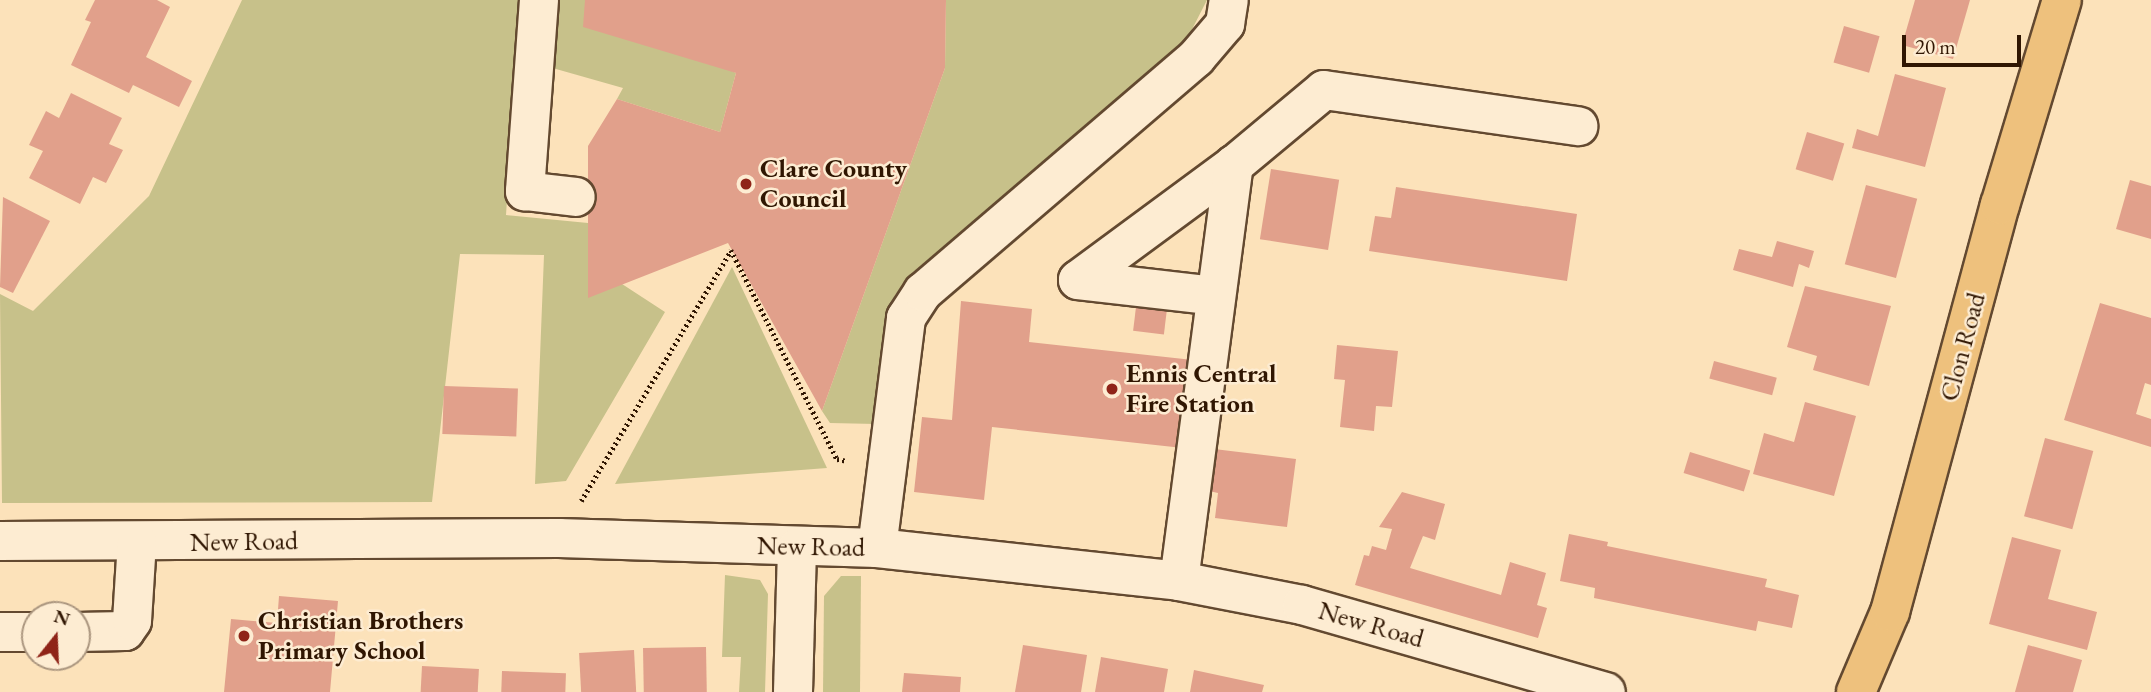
<!DOCTYPE html>
<html>
<head>
<meta charset="utf-8">
<style>
	body { margin:0 }
	#map { position:relative; width:2151px; height:692px; overflow:hidden; background:#fce2ba; font-family:"EB Garamond",serif }
	div>[style] { position:absolute }
	[style*='--x'] { left:calc(var(--x)*1px); top:calc(var(--y)*1px); width:calc(var(--w)*1px); rotate:calc(var(--a)*1deg) }
	.green>* { inset:0; background:#c7c18a }
	.building>* { inset:0; background:#e1a08b; transform-origin:0 0 }
	.path>* { height:4.5px; margin-top:-2.25px; transform-origin:0; background:repeating-linear-gradient(90deg,#301602 0 2px,transparent 0 5.5px) }
	.roads { filter:drop-shadow(2px 0 #634930) drop-shadow(-2px 0 #634930) drop-shadow(0 2px #634930) drop-shadow(0 -2px #634930) }
	.minor>* { height:38px; margin:-19px; padding:0 19px; transform-origin:19px; border-radius:19px; background:#fdecd2 }
	.major>* { height:38px; margin:-19px; padding:0 19px; transform-origin:19px; border-radius:19px; background:#eec17d }
	.dots>* { width:19px; height:19px; translate:-50% -50%; box-sizing:border-box; border:4px solid #fdecd2; border-radius:50% }
	span { translate:-50% -50%; white-space:nowrap; text-align:center; line-height:1.15; -webkit-text-stroke:5px #fdecd2; paint-order:stroke }
	.poi-label { font-size:26px; color:#301602; font-weight:700 }
	.left { translate:0 -50%; text-align:left }
	.street-label { font-size:26px; color:#301602 }
	.north { position:absolute; left:21px; top:601px; width:70px; height:70px; box-sizing:border-box; background:#fdecd2; border:2px solid #ab967f; border-radius:50%; rotate:18deg; font-size:19px; font-weight:700; line-height:28px; text-align:center; color:#301602 }
	.north::after { content:''; display:block; margin:auto; width:24px; height:32px; background:#8f2418; clip-path:polygon(50% 0,100% 100%,50% 72%,0 100%) }
	.scale { position:absolute; left:1902px; top:35px; width:119px; height:32px; box-sizing:border-box; border:4px solid #301602; border-top:0; padding-left:9px; font-size:21px; line-height:24px; white-space:nowrap; color:#301602; -webkit-text-stroke:5px #fdecd2; paint-order:stroke }
</style>
</head>
<body>
<div id="map">
	<div class="green">
		<div style="clip-path:polygon(242px 0,520px 0,506px 215px,588px 223px,622px 284px,665px 312px,566px 481px,535px 484px,544px 255px,460px 254px,432px 502px,2px 503px,0 294px,33px 311px,149px 196px)"></div>
		<div style="clip-path:polygon(554px 0,585px 0,736px 73px,720px 132px,617px 99px,623px 88px,549px 67px)"></div>
		<div style="clip-path:polygon(946px 0,1207px 0,1183px 47px,911px 274px,895px 295px,887px 317px,876px 424px,830px 423px,822px 411px,945px 68px)"></div>
		<div style="clip-path:polygon(732px 267px,827px 468px,615px 484px)"></div>
		<div style="clip-path:polygon(725px 575px,760px 580px,768px 594px,765px 692px,739px 692px,741px 657px,722px 657px)"></div>
		<div style="clip-path:polygon(841px 576px,861px 576px,860px 692px,823px 692px,824px 596px)"></div>
	</div>
	<div class="building">
		<div style="clip-path:polygon(95px 0,157px 0,170px 7px,146px 57px,192px 81px,179px 107px,133px 85px,129px 93px,71px 65px,91px 22px,85px 20px)"></div>
		<div style="clip-path:polygon(585px 0,946px 0,945px 68px,822px 411px,728px 243px,588px 298px,588px 146px,617px 99px,720px 132px,736px 73px,583px 27px)"></div>
		<div style="clip-path:polygon(1915px 0,1970px 0,1953px 59px,1902px 45px)"></div>
		<div style="left:1844px;top:26px;width:37px;height:38px;rotate:16deg"></div>
		<div style="clip-path:polygon(1895px 74px,1946px 88px,1925px 167px,1852px 148px,1857px 129px,1878px 136px)"></div>
		<div style="clip-path:polygon(71px 93px,122px 118px,109px 144px,123px 150px,106px 183px,93px 177px,80px 204px,29px 178px,43px 151px,29px 145px,46px 111px,59px 118px)"></div>
		<div style="left:1807px;top:132px;width:39px;height:39px;rotate:17deg"></div>
		<div style="left:1271px;top:169px;width:69px;height:71px;rotate:9deg"></div>
		<div style="clip-path:polygon(2130px 180px,2151px 186px,2151px 239px,2116px 229px)"></div>
		<div style="left:1866px;top:185px;width:53px;height:82px;rotate:15deg"></div>
		<div style="clip-path:polygon(1396px 187px,1577px 214px,1567px 281px,1369px 251px,1375px 216px,1391px 218px)"></div>
		<div style="clip-path:polygon(3px 197px,50px 221px,13px 293px,0 287px)"></div>
		<div style="clip-path:polygon(1777px 241px,1814px 251px,1809px 268px,1799px 264px,1793px 287px,1733px 270px,1739px 249px,1772px 257px)"></div>
		<div style="clip-path:polygon(1805px 286px,1891px 306px,1869px 386px,1813px 370px,1817px 356px,1787px 347px)"></div>
		<div style="left:1137px;top:299px;width:31px;height:32px;rotate:7deg"></div>
		<div style="clip-path:polygon(961px 301px,1032px 309px,1029px 342px,1202px 361px,1192px 449px,992px 427px,984px 500px,914px 492px,922px 417px,952px 420px)"></div>
		<div style="clip-path:polygon(2100px 303px,2151px 318px,2151px 385px,2145px 383px,2136px 414px,2151px 419px,2151px 447px,2064px 420px)"></div>
		<div style="clip-path:polygon(1337px 345px,1398px 351px,1392px 407px,1376px 406px,1374px 431px,1340px 427px,1345px 380px,1334px 379px)"></div>
		<div style="left:1714px;top:361px;width:65px;height:18px;rotate:15deg"></div>
		<div style="left:444px;top:386px;width:74px;height:48px;rotate:2deg"></div>
		<div style="clip-path:polygon(1805px 402px,1856px 416px,1834px 496px,1753px 474px,1764px 433px,1794px 442px)"></div>
		<div style="left:2045px;top:438px;width:50px;height:81px;rotate:15deg"></div>
		<div style="clip-path:polygon(1214px 449px,1296px 459px,1287px 527px,1215px 518px,1218px 493px,1209px 491px)"></div>
		<div style="left:1690px;top:452px;width:63px;height:22px;rotate:17deg"></div>
		<div style="clip-path:polygon(1402px 492px,1445px 504px,1435px 540px,1423px 536px,1410px 568px,1501px 595px,1510px 562px,1546px 573px,1537px 605px,1547px 608px,1538px 638px,1355px 585px,1364px 555px,1369px 556px,1372px 546px,1386px 550px,1392px 529px,1379px 527px)"></div>
		<div style="clip-path:polygon(1569px 534px,1608px 542px,1607px 546px,1767px 579px,1765px 587px,1799px 595px,1792px 628px,1758px 621px,1756px 631px,1594px 598px,1595px 588px,1560px 581px)"></div>
		<div style="clip-path:polygon(2012px 537px,2061px 550px,2048px 599px,2097px 612px,2087px 650px,1989px 624px)"></div>
		<div style="clip-path:polygon(279px 596px,338px 601px,330px 692px,224px 692px,231px 619px,277px 623px)"></div>
		<div style="clip-path:polygon(1023px 645px,1087px 655px,1081px 692px,1015px 692px)"></div>
		<div style="clip-path:polygon(2028px 645px,2082px 660px,2073px 692px,2015px 692px)"></div>
		<div style="left:706px;top:647px;width:45px;height:63px;rotate:89deg"></div>
		<div style="left:634px;top:650px;width:42px;height:55px;rotate:87deg"></div>
		<div style="clip-path:polygon(1101px 657px,1168px 669px,1164px 692px,1095px 692px)"></div>
		<div style="left:422px;top:666px;width:57px;height:26px;rotate:3deg"></div>
		<div style="clip-path:polygon(1194px 670px,1264px 685px,1262px 692px,1190px 692px)"></div>
		<div style="left:502px;top:671px;width:64px;height:21px;rotate:2deg"></div>
		<div style="clip-path:polygon(904px 673px,961px 677px,960px 692px,902px 692px)"></div>
	</div>
	<div class="path">
		<div style="--x:581;--y:501;--w:292;--a:-59.1"></div>
		<div style="--x:731;--y:250;--w:234;--a:63.1"></div>
		<div style="--x:837;--y:459;--w:10;--a:11"></div>
	</div>
	<div class="roads">
		<div class="minor">
			<div style="--x:539;--y:0;--w:192;--a:94.2"></div>
			<div style="--x:525;--y:191;--w:51;--a:6.7"></div>
			<div style="--x:1216;--y:296;--w:139;--a:-173.4"></div>
			<div style="--x:1078;--y:280;--w:194;--a:-36.4"></div>
			<div style="--x:0;--y:541;--w:559;--a:-0.31"></div>
			<div style="--x:559;--y:538;--w:318;--a:1.8"></div>
			<div style="--x:877;--y:548;--w:304;--a:6.2"></div>
			<div style="--x:1179;--y:581;--w:125;--a:11"></div>
			<div style="--x:1302;--y:605;--w:316;--a:16"></div>
			<div style="--x:877;--y:548;--w:232;--a:-82.8"></div>
			<div style="--x:906;--y:318;--w:31;--a:-57"></div>
			<div style="--x:923;--y:292;--w:360;--a:-40.6"></div>
			<div style="--x:1196;--y:58;--w:45;--a:-49.5"></div>
			<div style="--x:1225;--y:24;--w:24;--a:-81"></div>
			<div style="--x:1179;--y:581;--w:420;--a:-82.5"></div>
			<div style="--x:1234;--y:165;--w:117;--a:-39.8"></div>
			<div style="--x:1324;--y:90;--w:257;--a:8.1"></div>
			<div style="--x:0;--y:632;--w:35;--a:0"></div>
			<div style="--x:77;--y:632;--w:48;--a:-1.2"></div>
			<div style="--x:125;--y:631;--w:12;--a:-55"></div>
			<div style="--x:132;--y:621;--w:79;--a:-86.4"></div>
			<div style="--x:793;--y:692;--w:144;--a:-88.4"></div>
		</div>
		<div class="major">
			<div style="--x:1856;--y:692;--w:87;--a:-67"></div>
			<div style="--x:1890;--y:612;--w:422;--a:-74.9"></div>
			<div style="--x:2000;--y:205;--w:214;--a:-73.2"></div>
		</div>
	</div>
	<div class="dots">
		<div style="left:746px;top:184px;background:#8f2418"></div>
		<div style="left:1112px;top:389px;background:#8f2418"></div>
		<div style="left:244px;top:636px;background:#8f2418"></div>
	</div>
	<div class="poi-label">
		<span class="left" style="left:760px;top:184px">Clare County<br>Council</span>
		<span class="left" style="left:1126px;top:389px">Ennis Central<br>Fire Station</span>
		<span class="left" style="left:258px;top:636px">Christian Brothers<br>Primary School</span>
	</div>
	<div class="street-label">
		<span style="left:1963px;top:347px;rotate:-75deg">Clon Road</span>
		<span style="left:244px;top:542px;rotate:-1deg">New Road</span>
		<span style="left:811px;top:547px;rotate:1deg">New Road</span>
		<span style="left:1371px;top:625px;rotate:16deg">New Road</span>
	</div>
	<div class="north">N</div>
	<div class="scale">20 m</div>
</div>
</body>
</html>
